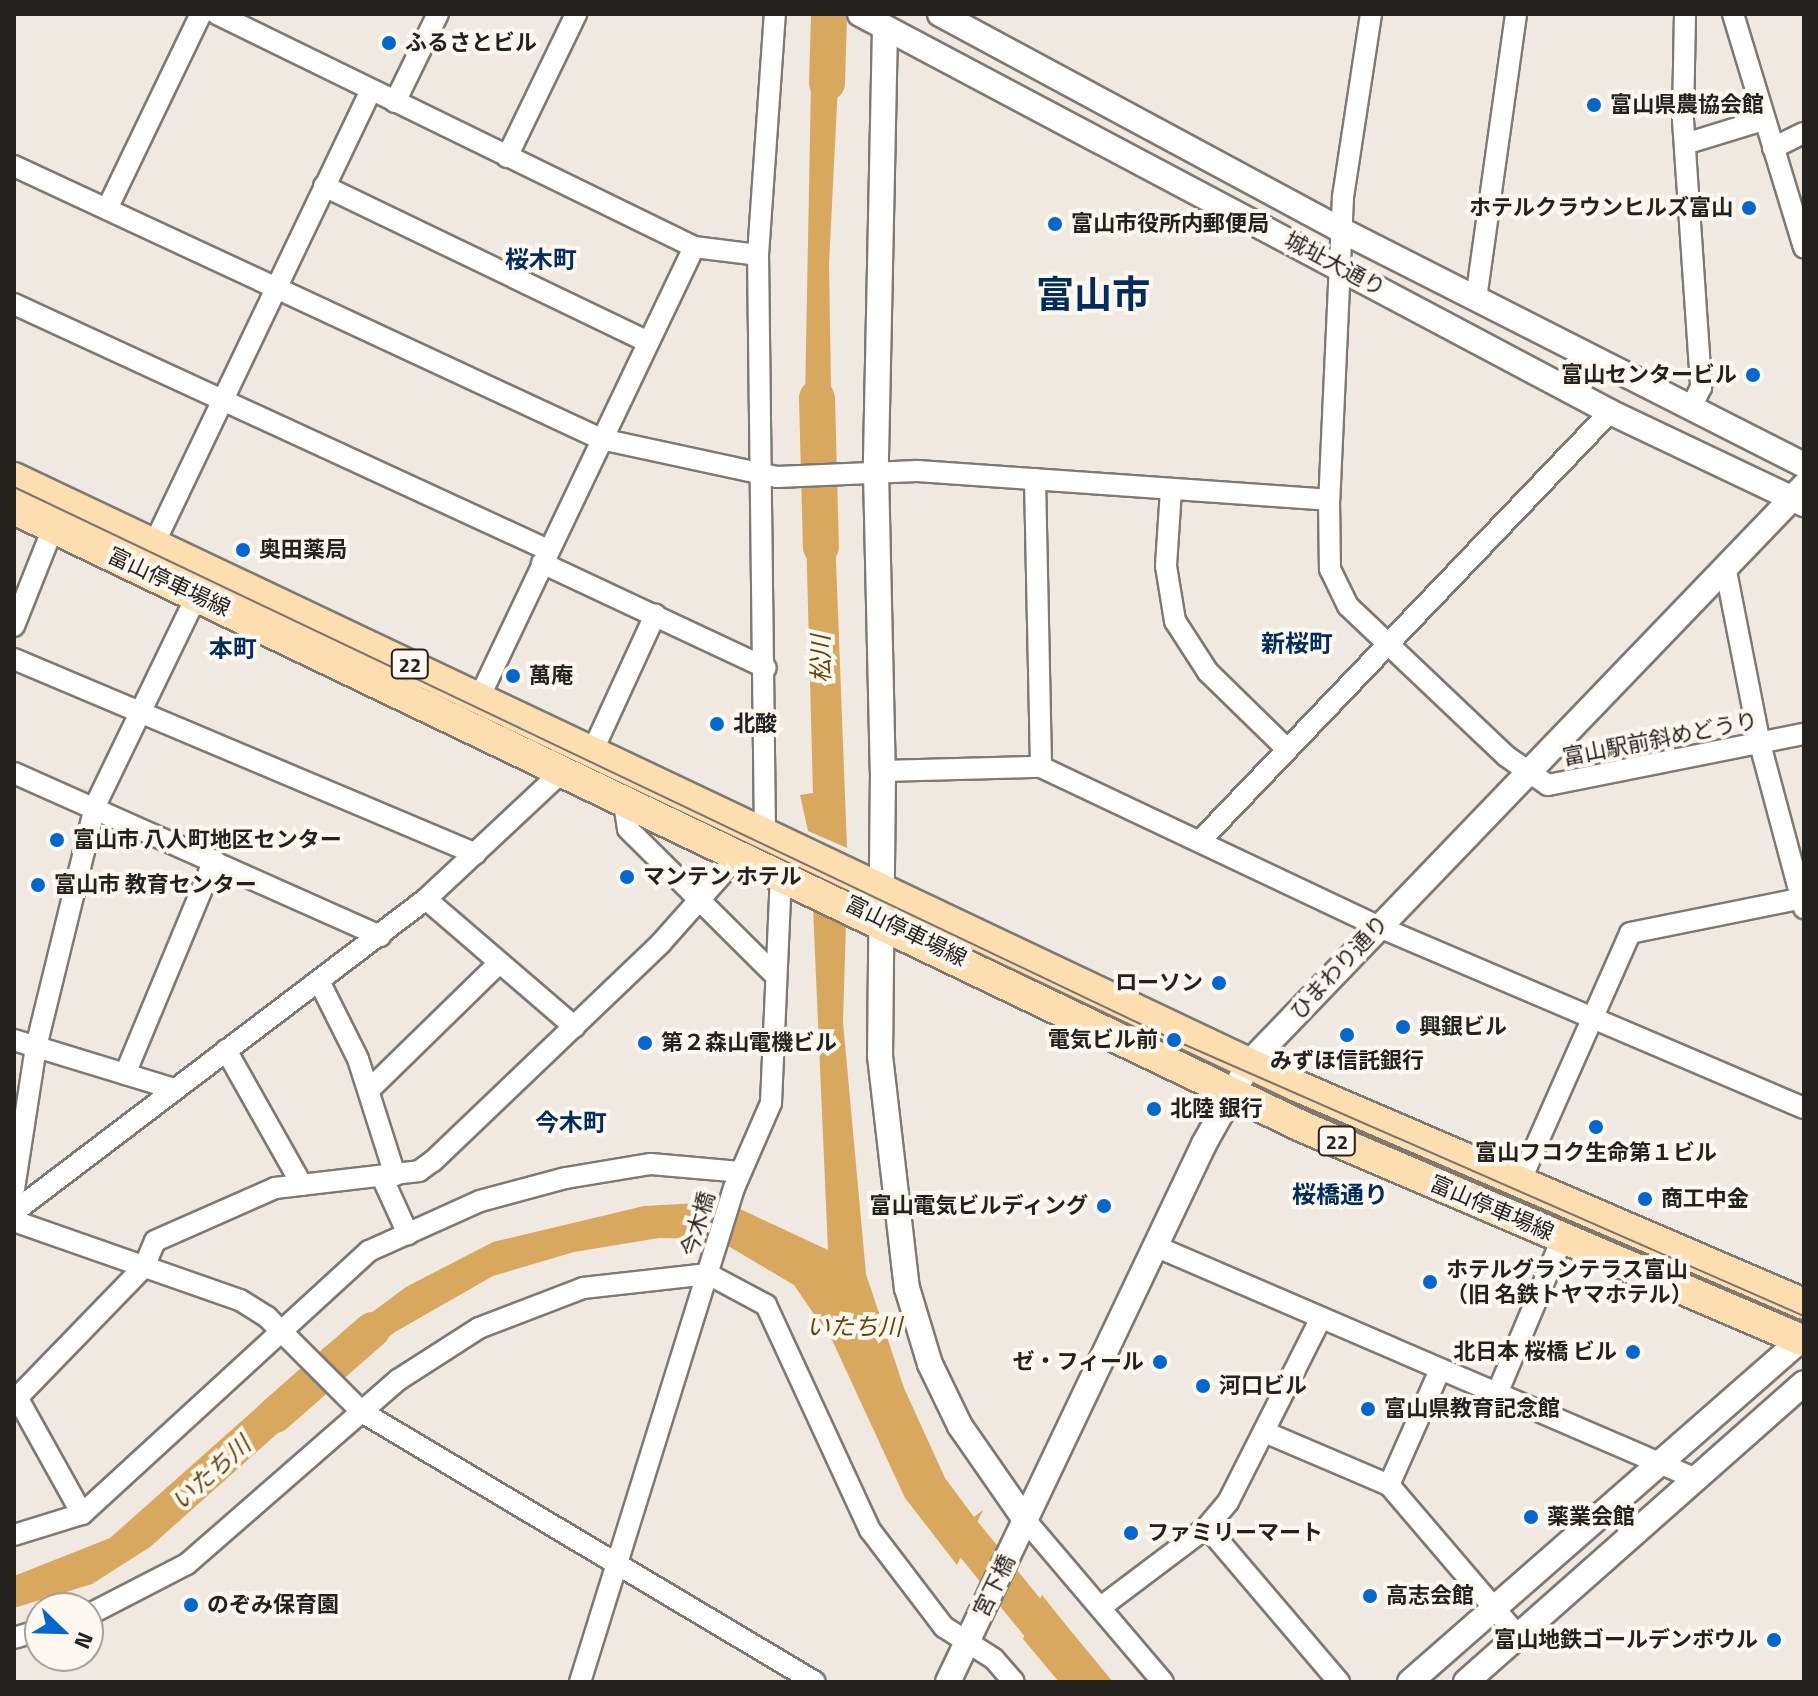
<!DOCTYPE html>
<html>
<head>
<meta charset="utf-8">
<style>
	body { margin:0 }
	#map { position:relative; width:1818px; height:1696px; overflow:hidden; background:#efe9e1; font-family:"Titillium Web","Noto Sans JP",sans-serif }
	div>[style] { position:absolute }
	[style*='--x'] { left:calc(var(--x)*1px); top:calc(var(--y)*1px); width:calc(var(--w)*1px); rotate:calc(var(--a)*1deg) }
	.water>* { inset:0; background:#d8a85f }
	.river>* { height:36px; margin:-18px; padding:0 18px; transform-origin:18px; border-radius:18px; background:#d8a85f }
	.roads { filter:drop-shadow(2px 0 #7e7972) drop-shadow(-2px 0 #7e7972) drop-shadow(0 2px #7e7972) drop-shadow(0 -2px #7e7972) }
	.minor>* { height:20px; margin:-10px; padding:0 10px; transform-origin:10px; border-radius:10px; background:#fff }
	.tertiary>* { height:24px; margin:-12px; padding:0 12px; transform-origin:12px; border-radius:12px; background:#fff }
	.primary>* { height:30px; margin:-15px; padding:0 15px; transform-origin:15px; border-radius:15px; background:#fddeb0 }
	.tram>* { height:2px; margin:-1px; padding:0 1px; transform-origin:1px; border-radius:1px; background:#78746f }
	.dots>* { width:22px; height:22px; translate:-50% -50%; box-sizing:border-box; border:4px solid #fcf7ef; border-radius:50% }
	span { translate:-50% -50%; white-space:nowrap; text-align:center; line-height:1.15; -webkit-text-stroke:8px #fcf7ef; paint-order:stroke }
	.shield-label span { padding:2px 6px; background:#fcf7ef; border:2px solid; border-radius:6px; -webkit-text-stroke-width:0 }
	.shield-label { font-size:20px; color:#24221f; font-weight:700 }
	.poi-label { font-size:22px; color:#24221f; font-weight:700 }
	.left { translate:0 -50%; text-align:left }
	.right { translate:-100% -50%; text-align:right }
	.street-label { font-size:22px; color:#24221f }
	.neighbourhood-label { font-size:24px; color:#022c5e; font-weight:700 }
	.water-label { font-size:24px; color:#634307; font-style:italic }
	.town-label { font-size:38px; color:#022c5e; font-weight:700 }
	.frame { position:absolute; inset:0; border:16px solid #24221f; pointer-events:none }
	.north { position:absolute; left:24px; top:1592px; width:80px; height:80px; box-sizing:border-box; background:#fcf7ef; border:2px solid #a6a29c; border-radius:50%; rotate:113deg; font-size:22px; font-weight:700; line-height:32px; text-align:center; color:#24221f }
	.north::after { content:''; display:block; margin:auto; width:28px; height:36px; background:#0367cf; clip-path:polygon(50% 0,100% 100%,50% 72%,0 100%) }
</style>
</head>
<body>
<div id="map">
	<div class="water">
		<div style="clip-path:polygon(812px 31px,837px 42px,839px 65px,829px 264px,832px 450px,804px 452px)"></div>
		<div style="clip-path:polygon(834px 493px,835px 535px,847px 848px,808px 831px,800px 795px,813px 793px,805px 495px)"></div>
		<div style="clip-path:polygon(813px 908px,846px 923px,843px 1022px,866px 1274px,904px 1388px,945px 1478px,974px 1517px,983px 1510px,957px 1565px,905px 1498px,833px 1342px,794px 1285px,728px 1246px,740px 1209px,828px 1250px)"></div>
		<div style="clip-path:polygon(716px 1202px,703px 1239px,659px 1238px,574px 1252px,493px 1276px,395px 1332px,344px 1373px,321px 1350px,406px 1287px,493px 1242px,644px 1206px)"></div>
		<div style="clip-path:polygon(300px 1369px,324px 1392px,150px 1547px,92px 1584px,14px 1608px,14px 1576px,110px 1538px)"></div>
		<div style="clip-path:polygon(1042px 1595px,1070px 1630px,1113px 1682px,1059px 1682px,1023px 1639px)"></div>
	</div>
	<div class="river">
		<div style="--x:827;--y:83;--w:69;--a:-88.3"></div>
		<div style="--x:817;--y:398;--w:149;--a:88.5"></div>
		<div style="--x:275;--y:1415;--w:129;--a:-41.2"></div>
		<div style="--x:941;--y:1505;--w:228;--a:50.9"></div>
	</div>
	<div class="roads">
		<div class="minor">
			<div style="--x:217;--y:14;--w:531;--a:26.03"></div>
			<div style="--x:694;--y:247;--w:64;--a:7.1"></div>
			<div style="--x:1371;--y:14;--w:185;--a:98.7"></div>
			<div style="--x:1343;--y:197;--w:303;--a:92.6"></div>
			<div style="--x:1329;--y:500;--w:69;--a:89.2"></div>
			<div style="--x:1330;--y:569;--w:41;--a:64.1"></div>
			<div style="--x:1348;--y:606;--w:218;--a:43.5"></div>
			<div style="--x:1506;--y:756;--w:51;--a:34.6"></div>
			<div style="--x:1548;--y:785;--w:261;--a:-11.3"></div>
			<div style="--x:1685;--y:14;--w:106;--a:91.1"></div>
			<div style="--x:1683;--y:120;--w:268;--a:86.1"></div>
			<div style="--x:1701;--y:387;--w:23;--a:115"></div>
			<div style="--x:1733;--y:14;--w:244;--a:73.1"></div>
			<div style="--x:395;--y:102;--w:98;--a:-64"></div>
			<div style="--x:1685;--y:144;--w:82;--a:-17.1"></div>
			<div style="--x:1773;--y:148;--w:34;--a:-26"></div>
			<div style="--x:507;--y:157;--w:159;--a:-64.2"></div>
			<div style="--x:14;--y:166;--w:647;--a:24.94"></div>
			<div style="--x:601;--y:439;--w:180;--a:12.2"></div>
			<div style="--x:777;--y:477;--w:140;--a:-2.5"></div>
			<div style="--x:917;--y:471;--w:413;--a:4"></div>
			<div style="--x:324;--y:186;--w:360;--a:25.7"></div>
			<div style="--x:107;--y:209;--w:216;--a:-64.3"></div>
			<div style="--x:1476;--y:299;--w:288;--a:-82"></div>
			<div style="--x:14;--y:304;--w:588;--a:24.73"></div>
			<div style="--x:1035;--y:479;--w:288;--a:88.8"></div>
			<div style="--x:1171;--y:490;--w:76;--a:93.8"></div>
			<div style="--x:1166;--y:566;--w:56;--a:80.7"></div>
			<div style="--x:1175;--y:621;--w:61;--a:57.1"></div>
			<div style="--x:1208;--y:672;--w:110;--a:44.3"></div>
			<div style="--x:154;--y:544;--w:503;--a:-64.45"></div>
			<div style="--x:542;--y:563;--w:247;--a:25.1"></div>
			<div style="--x:1725;--y:566;--w:181;--a:78.9"></div>
			<div style="--x:1760;--y:744;--w:170;--a:75"></div>
			<div style="--x:14;--y:626;--w:105;--a:-68.3"></div>
			<div style="--x:14;--y:659;--w:501;--a:22.88"></div>
			<div style="--x:480;--y:696;--w:497;--a:-64.5"></div>
			<div style="--x:593;--y:750;--w:149;--a:-65.3"></div>
			<div style="--x:883;--y:771;--w:158;--a:-1.5"></div>
			<div style="--x:1041;--y:767;--w:372;--a:25.3"></div>
			<div style="--x:1377;--y:926;--w:464;--a:23.1"></div>
			<div style="--x:14;--y:773;--w:401;--a:24"></div>
			<div style="--x:623;--y:797;--w:32;--a:81"></div>
			<div style="--x:628;--y:829;--w:203;--a:44.8"></div>
			<div style="--x:765;--y:834;--w:579;--a:-90.69"></div>
			<div style="--x:758;--y:255;--w:242;--a:-86"></div>
			<div style="--x:1200;--y:841;--w:593;--a:-46.3"></div>
			<div style="--x:426;--y:899;--w:196;--a:40.7"></div>
			<div style="--x:319;--y:981;--w:87;--a:63.4"></div>
			<div style="--x:358;--y:1059;--w:122;--a:72.3"></div>
			<div style="--x:14;--y:1040;--w:167;--a:17"></div>
			<div style="--x:226;--y:1050;--w:155;--a:60.6"></div>
			<div style="--x:125;--y:1074;--w:232;--a:-67.4"></div>
			<div style="--x:369;--y:1090;--w:182;--a:-44.3"></div>
			<div style="--x:382;--y:1177;--w:63;--a:65.5"></div>
			<div style="--x:1519;--y:1184;--w:274;--a:-66.1"></div>
			<div style="--x:1630;--y:933;--w:177;--a:-11.4"></div>
			<div style="--x:14;--y:1189;--w:144;--a:-81.2"></div>
			<div style="--x:36;--y:1047;--w:248;--a:-76.2"></div>
			<div style="--x:95;--y:806;--w:234;--a:-64.2"></div>
			<div style="--x:14;--y:1212;--w:517;--a:-37.22"></div>
			<div style="--x:426;--y:899;--w:190;--a:-43.1"></div>
			<div style="--x:14;--y:1221;--w:239;--a:19.3"></div>
			<div style="--x:240;--y:1300;--w:32;--a:32"></div>
			<div style="--x:267;--y:1317;--w:134;--a:45"></div>
			<div style="--x:362;--y:1412;--w:527;--a:30.8"></div>
			<div style="--x:1155;--y:1246;--w:587;--a:23.29"></div>
			<div style="--x:1496;--y:1396;--w:170;--a:-67.2"></div>
			<div style="--x:17;--y:1397;--w:134;--a:60.9"></div>
			<div style="--x:14;--y:1401;--w:187;--a:-45.9"></div>
			<div style="--x:144;--y:1267;--w:28;--a:-67"></div>
			<div style="--x:155;--y:1241;--w:131;--a:-23.8"></div>
			<div style="--x:275;--y:1188;--w:145;--a:-6.7"></div>
			<div style="--x:419;--y:1171;--w:17;--a:-36"></div>
			<div style="--x:433;--y:1161;--w:315;--a:-43.7"></div>
			<div style="--x:661;--y:943;--w:120;--a:-48.4"></div>
			<div style="--x:1267;--y:1433;--w:133;--a:23.1"></div>
			<div style="--x:1389;--y:1485;--w:200;--a:49.5"></div>
			<div style="--x:1389;--y:1485;--w:126;--a:-66.1"></div>
			<div style="--x:1026;--y:1521;--w:211;--a:49.6"></div>
			<div style="--x:1207;--y:1527;--w:204;--a:49.6"></div>
			<div style="--x:14;--y:1535;--w:71;--a:-17.2"></div>
			<div style="--x:82;--y:1514;--w:389;--a:-42.5"></div>
			<div style="--x:369;--y:1251;--w:122;--a:-24.2"></div>
			<div style="--x:480;--y:1201;--w:89;--a:-15"></div>
			<div style="--x:566;--y:1178;--w:86;--a:-9.4"></div>
			<div style="--x:651;--y:1164;--w:89;--a:5.1"></div>
			<div style="--x:1101;--y:1607;--w:133;--a:-37"></div>
			<div style="--x:1207;--y:1527;--w:33;--a:-50"></div>
			<div style="--x:1228;--y:1502;--w:206;--a:-63.2"></div>
			<div style="--x:88;--y:1615;--w:111;--a:-27.3"></div>
			<div style="--x:187;--y:1564;--w:280;--a:-41.1"></div>
			<div style="--x:398;--y:1380;--w:96;--a:-32.7"></div>
			<div style="--x:479;--y:1328;--w:111;--a:-21"></div>
			<div style="--x:583;--y:1288;--w:126;--a:-6.4"></div>
			<div style="--x:708;--y:1274;--w:66;--a:28.1"></div>
			<div style="--x:766;--y:1305;--w:248;--a:65.2"></div>
			<div style="--x:870;--y:1530;--w:122;--a:52.7"></div>
			<div style="--x:944;--y:1627;--w:59;--a:32.6"></div>
			<div style="--x:994;--y:1659;--w:30;--a:49"></div>
			<div style="--x:14;--y:1638;--w:27;--a:-17"></div>
			<div style="--x:580;--y:1682;--w:517;--a:-72.69"></div>
			<div style="--x:734;--y:1188;--w:93;--a:-66.5"></div>
			<div style="--x:771;--y:1103;--w:232;--a:-87.5"></div>
		</div>
		<div class="tertiary">
			<div style="--x:860;--y:14;--w:849;--a:27.95"></div>
			<div style="--x:1610;--y:412;--w:215;--a:25.4"></div>
			<div style="--x:940;--y:14;--w:455;--a:28.3"></div>
			<div style="--x:1341;--y:230;--w:519;--a:26.91"></div>
			<div style="--x:885;--y:28;--w:444;--a:91.2"></div>
			<div style="--x:876;--y:472;--w:299;--a:88.7"></div>
			<div style="--x:883;--y:771;--w:285;--a:90.6"></div>
			<div style="--x:880;--y:1056;--w:234;--a:83.4"></div>
			<div style="--x:907;--y:1288;--w:79;--a:73.2"></div>
			<div style="--x:930;--y:1364;--w:69;--a:64.2"></div>
			<div style="--x:960;--y:1426;--w:116;--a:55.2"></div>
			<div style="--x:948;--y:1682;--w:596;--a:-64.55"></div>
			<div style="--x:1204;--y:1144;--w:94;--a:-60.7"></div>
			<div style="--x:1250;--y:1062;--w:799;--a:-46.12"></div>
			<div style="--x:1410;--y:1682;--w:524;--a:-41.21"></div>
			<div style="--x:1466;--y:1682;--w:451;--a:-41.5"></div>
		</div>
		<div class="primary">
			<div style="--x:14;--y:478;--w:1420;--a:25.36"></div>
			<div style="--x:1297;--y:1086;--w:552;--a:23.27"></div>
			<div style="--x:14;--y:509;--w:1427;--a:25.61"></div>
			<div style="--x:1301;--y:1126;--w:547;--a:23.14"></div>
		</div>
	</div>
	<div class="tram">
		<div style="--x:14;--y:487;--w:1285;--a:25.49"></div>
		<div style="--x:1174;--y:1040;--w:688;--a:23.66"></div>
	</div>
	<div class="dots">
		<div style="left:389px;top:43px;background:#0367cf"></div>
		<div style="left:1594px;top:105px;background:#0367cf"></div>
		<div style="left:1749px;top:208px;background:#0367cf"></div>
		<div style="left:1055px;top:224px;background:#0367cf"></div>
		<div style="left:1753px;top:375px;background:#0367cf"></div>
		<div style="left:243px;top:550px;background:#0367cf"></div>
		<div style="left:513px;top:676px;background:#0367cf"></div>
		<div style="left:717px;top:724px;background:#0367cf"></div>
		<div style="left:57px;top:840px;background:#0367cf"></div>
		<div style="left:627px;top:877px;background:#0367cf"></div>
		<div style="left:38px;top:885px;background:#0367cf"></div>
		<div style="left:1219px;top:983px;background:#0367cf"></div>
		<div style="left:1403px;top:1027px;background:#0367cf"></div>
		<div style="left:1347px;top:1035px;background:#0367cf"></div>
		<div style="left:1174px;top:1040px;background:#0367cf"></div>
		<div style="left:645px;top:1043px;background:#0367cf"></div>
		<div style="left:1154px;top:1109px;background:#0367cf"></div>
		<div style="left:1596px;top:1127px;background:#0367cf"></div>
		<div style="left:1645px;top:1199px;background:#0367cf"></div>
		<div style="left:1104px;top:1206px;background:#0367cf"></div>
		<div style="left:1430px;top:1282px;background:#0367cf"></div>
		<div style="left:1633px;top:1352px;background:#0367cf"></div>
		<div style="left:1160px;top:1362px;background:#0367cf"></div>
		<div style="left:1203px;top:1386px;background:#0367cf"></div>
		<div style="left:1368px;top:1409px;background:#0367cf"></div>
		<div style="left:1531px;top:1517px;background:#0367cf"></div>
		<div style="left:1131px;top:1533px;background:#0367cf"></div>
		<div style="left:1370px;top:1596px;background:#0367cf"></div>
		<div style="left:191px;top:1605px;background:#0367cf"></div>
		<div style="left:1774px;top:1640px;background:#0367cf"></div>
	</div>
	<div class="shield-label">
		<span style="left:410px;top:664px">22</span>
		<span style="left:1337px;top:1141px">22</span>
	</div>
	<div class="poi-label">
		<span class="left" style="left:405px;top:43px">ふるさとビル</span>
		<span class="left" style="left:1610px;top:105px">富山県農協会館</span>
		<span class="right" style="left:1733px;top:208px">ホテルクラウンヒルズ富山</span>
		<span class="left" style="left:1071px;top:224px">富山市役所内郵便局</span>
		<span class="right" style="left:1737px;top:375px">富山センタービル</span>
		<span class="left" style="left:259px;top:550px">奥田薬局</span>
		<span class="left" style="left:529px;top:676px">萬庵</span>
		<span class="left" style="left:733px;top:724px">北酸</span>
		<span class="left" style="left:73px;top:840px">富山市 八人町地区センター</span>
		<span class="left" style="left:643px;top:877px">マンテン ホテル</span>
		<span class="left" style="left:54px;top:885px">富山市 教育センター</span>
		<span class="right" style="left:1203px;top:983px">ローソン</span>
		<span class="left" style="left:1419px;top:1027px">興銀ビル</span>
		<span class="right" style="left:1158px;top:1040px">電気ビル前</span>
		<span class="left" style="left:661px;top:1043px">第２森山電機ビル</span>
		<span style="left:1347px;top:1061px">みずほ信託銀行</span>
		<span class="left" style="left:1170px;top:1109px">北陸 銀行</span>
		<span style="left:1596px;top:1153px">富山フコク生命第１ビル</span>
		<span class="left" style="left:1661px;top:1199px">商工中金</span>
		<span class="right" style="left:1088px;top:1206px">富山電気ビルディング</span>
		<span class="left" style="left:1446px;top:1282px">ホテルグランテラス富山<br>（旧 名鉄トヤマホテル）</span>
		<span class="right" style="left:1617px;top:1352px">北日本 桜橋 ビル</span>
		<span class="right" style="left:1144px;top:1362px">ゼ・フィール</span>
		<span class="left" style="left:1219px;top:1386px">河口ビル</span>
		<span class="left" style="left:1384px;top:1409px">富山県教育記念館</span>
		<span class="left" style="left:1547px;top:1517px">薬業会館</span>
		<span class="left" style="left:1147px;top:1533px">ファミリーマート</span>
		<span class="left" style="left:1386px;top:1596px">高志会館</span>
		<span class="left" style="left:207px;top:1605px">のぞみ保育園</span>
		<span class="right" style="left:1758px;top:1640px">富山地鉄ゴールデンボウル</span>
	</div>
	<div class="street-label">
		<span style="left:1335px;top:264px;rotate:28deg">城址大通り</span>
		<span style="left:169px;top:582px;rotate:25deg">富山停車場線</span>
		<span style="left:1660px;top:739px;rotate:-11deg">富山駅前斜めどうり</span>
		<span style="left:906px;top:931px;rotate:26deg">富山停車場線</span>
		<span style="left:1339px;top:967px;rotate:-47deg">ひまわり通り</span>
		<span style="left:1492px;top:1208px;rotate:23deg">富山停車場線</span>
		<span style="left:698px;top:1224px;rotate:-73deg">今木橋</span>
		<span style="left:994px;top:1586px;rotate:-64deg">宮下橋</span>
	</div>
	<div class="neighbourhood-label">
		<span style="left:541px;top:260px">桜木町</span>
		<span style="left:1297px;top:644px">新桜町</span>
		<span style="left:233px;top:649px">本町</span>
		<span style="left:571px;top:1123px">今木町</span>
		<span style="left:1340px;top:1195px">桜橋通り</span>
	</div>
	<div class="water-label">
		<span style="left:821px;top:659px;rotate:-91deg">松川</span>
		<span style="left:854px;top:1327px">いたち川</span>
		<span style="left:211px;top:1473px;rotate:-42deg">いたち川</span>
	</div>
	<div class="town-label">
		<span style="left:1093px;top:295px">富山市</span>
	</div>
	<div class="frame"></div>
	<div class="north">N</div>
</div>
</body>
</html>
